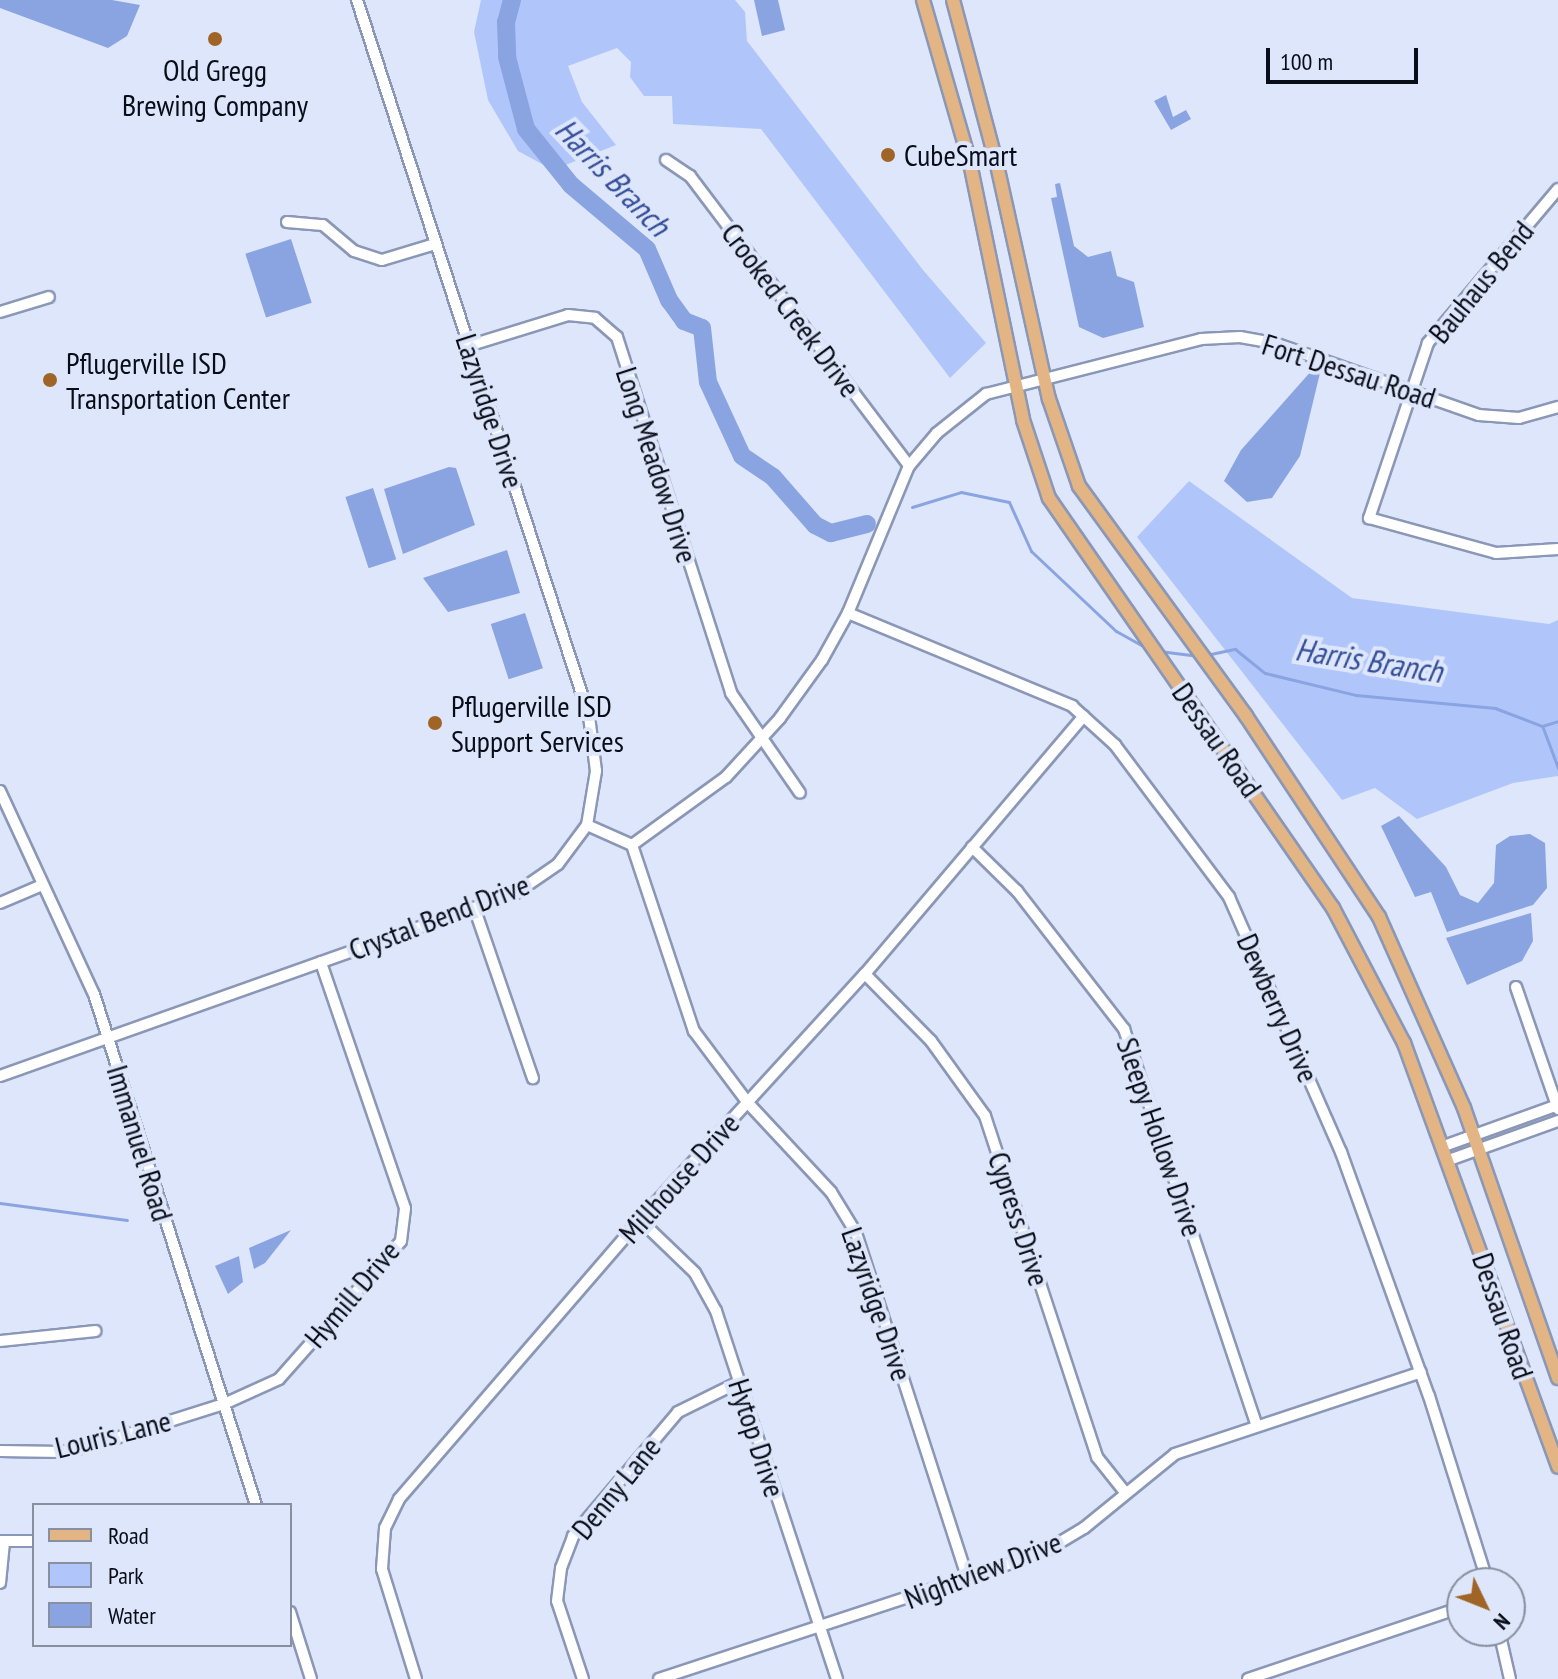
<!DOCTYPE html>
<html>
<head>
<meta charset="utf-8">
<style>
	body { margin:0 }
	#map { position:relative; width:1558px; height:1679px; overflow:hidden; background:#dde6fa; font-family:"PT Sans Narrow",sans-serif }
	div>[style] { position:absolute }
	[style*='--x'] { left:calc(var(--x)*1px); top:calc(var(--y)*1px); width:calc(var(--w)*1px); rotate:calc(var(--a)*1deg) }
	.green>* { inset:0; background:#b0c6fb }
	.water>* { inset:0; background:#8aa4e2; transform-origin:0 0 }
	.stream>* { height:3px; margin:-1.5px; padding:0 1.5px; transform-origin:1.5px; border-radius:1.5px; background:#8aa4e2 }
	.river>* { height:18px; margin:-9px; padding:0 9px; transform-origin:9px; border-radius:9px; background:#8aa4e2 }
	.roads { filter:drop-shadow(2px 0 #8a97b6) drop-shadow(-2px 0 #8a97b6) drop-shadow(0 2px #8a97b6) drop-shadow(0 -2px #8a97b6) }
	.minor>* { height:10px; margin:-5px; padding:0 5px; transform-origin:5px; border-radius:5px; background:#fff }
	.major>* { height:12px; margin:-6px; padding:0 6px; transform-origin:6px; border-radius:6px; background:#e3b585 }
	.dots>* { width:22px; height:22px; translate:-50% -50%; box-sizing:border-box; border:4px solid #dde6fa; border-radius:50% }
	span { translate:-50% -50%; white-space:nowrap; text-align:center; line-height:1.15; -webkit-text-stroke:8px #dde6fa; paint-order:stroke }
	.poi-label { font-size:30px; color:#090d18 }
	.left { translate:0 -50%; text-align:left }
	.street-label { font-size:30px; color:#090d18 }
	.water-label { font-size:32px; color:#344d98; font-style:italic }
	.legend { position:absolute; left:32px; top:1503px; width:260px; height:144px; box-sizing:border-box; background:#dde6fa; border:2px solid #888fa0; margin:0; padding:10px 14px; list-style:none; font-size:24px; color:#090d18 }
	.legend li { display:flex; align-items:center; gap:16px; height:40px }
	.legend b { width:40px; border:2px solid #888fa0 }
	.north { position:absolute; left:1446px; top:1567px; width:80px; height:80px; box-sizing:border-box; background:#dde6fa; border:2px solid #888fa0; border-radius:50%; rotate:133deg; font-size:22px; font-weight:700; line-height:32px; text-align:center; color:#090d18 }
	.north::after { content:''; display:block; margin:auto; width:28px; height:36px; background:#a06526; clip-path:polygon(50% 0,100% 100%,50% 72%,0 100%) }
	.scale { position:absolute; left:1266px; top:48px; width:152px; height:36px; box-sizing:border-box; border:4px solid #090d18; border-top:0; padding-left:10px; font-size:24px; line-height:28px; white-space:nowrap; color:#090d18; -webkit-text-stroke:6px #dde6fa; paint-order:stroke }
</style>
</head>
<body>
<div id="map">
	<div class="green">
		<div style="clip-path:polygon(481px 0,735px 0,745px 12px,747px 41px,923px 270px,986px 343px,950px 378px,761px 129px,673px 124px,672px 96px,644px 96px,630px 77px,631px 62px,617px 48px,568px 66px,582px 102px,616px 145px,553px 170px,518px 151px,488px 100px,474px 32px)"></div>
		<div style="clip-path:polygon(1189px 481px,1352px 598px,1549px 624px,1558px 620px,1558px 776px,1513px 783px,1417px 819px,1375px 788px,1342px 800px,1137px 537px)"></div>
	</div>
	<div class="water">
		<div style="clip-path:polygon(0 0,112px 0,140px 5px,127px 36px,108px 48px,0 8px)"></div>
		<div style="clip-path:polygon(754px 0,778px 0,785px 30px,762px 36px)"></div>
		<div style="clip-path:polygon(1166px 95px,1173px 117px,1186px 110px,1191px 119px,1171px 130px,1154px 101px)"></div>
		<div style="clip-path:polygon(1060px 183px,1074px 246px,1088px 257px,1111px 251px,1117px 276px,1134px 282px,1144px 327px,1103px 338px,1079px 327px,1051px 198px,1057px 197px,1055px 184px)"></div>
		<div style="left:291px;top:239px;width:67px;height:48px;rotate:72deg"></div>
		<div style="clip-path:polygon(1313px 369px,1320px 373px,1300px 456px,1272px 498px,1247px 502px,1224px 481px,1241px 450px)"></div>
		<div style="clip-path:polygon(449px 467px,456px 468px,475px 525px,403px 554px,384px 489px)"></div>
		<div style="left:373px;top:488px;width:75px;height:29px;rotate:72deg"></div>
		<div style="clip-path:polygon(507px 550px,520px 593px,448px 612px,423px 578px)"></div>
		<div style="left:525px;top:613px;width:58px;height:36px;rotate:72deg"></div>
		<div style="clip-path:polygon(1399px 816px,1446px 867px,1460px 895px,1478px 903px,1494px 883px,1496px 845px,1510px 836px,1530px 834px,1545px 843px,1547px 888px,1533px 905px,1447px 932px,1431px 892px,1415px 897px,1381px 826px)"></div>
		<div style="clip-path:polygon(1531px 913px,1533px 941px,1522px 961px,1467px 985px,1446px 938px)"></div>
		<div style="clip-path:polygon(291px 1230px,265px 1263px,254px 1269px,249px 1248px)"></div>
		<div style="clip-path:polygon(239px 1256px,243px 1282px,228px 1294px,215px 1266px)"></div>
	</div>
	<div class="stream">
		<div style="--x:912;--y:507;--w:51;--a:-17"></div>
		<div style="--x:961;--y:492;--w:49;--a:11.8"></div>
		<div style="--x:1009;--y:502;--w:54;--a:65.8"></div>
		<div style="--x:1031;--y:551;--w:117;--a:43.3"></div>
		<div style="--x:1116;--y:631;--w:37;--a:29"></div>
		<div style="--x:1159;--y:651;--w:40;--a:7.1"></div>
		<div style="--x:1206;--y:655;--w:30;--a:-12"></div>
		<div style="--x:1235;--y:649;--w:38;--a:39"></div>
		<div style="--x:1265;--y:673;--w:94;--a:13.6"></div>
		<div style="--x:1356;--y:695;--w:140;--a:5.3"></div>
		<div style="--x:1495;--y:708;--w:50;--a:21"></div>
		<div style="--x:1542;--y:726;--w:17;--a:-17"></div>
		<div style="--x:1543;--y:728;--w:43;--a:69.4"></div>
		<div style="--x:0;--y:1203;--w:128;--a:7.6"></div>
	</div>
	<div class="river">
		<div style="--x:512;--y:0;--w:23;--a:105"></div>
		<div style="--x:506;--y:22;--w:35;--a:88"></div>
		<div style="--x:507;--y:57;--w:74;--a:75.2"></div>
		<div style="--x:526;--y:129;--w:72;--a:51.2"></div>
		<div style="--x:571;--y:185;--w:99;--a:40.1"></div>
		<div style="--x:647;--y:249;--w:56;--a:66.7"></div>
		<div style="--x:669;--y:300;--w:26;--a:54"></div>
		<div style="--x:684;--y:321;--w:19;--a:21"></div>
		<div style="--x:702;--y:328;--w:54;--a:83.7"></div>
		<div style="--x:708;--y:382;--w:81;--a:65.3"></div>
		<div style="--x:742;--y:456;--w:37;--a:34"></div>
		<div style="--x:773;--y:477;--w:64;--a:48.8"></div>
		<div style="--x:815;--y:525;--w:18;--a:27"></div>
		<div style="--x:831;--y:533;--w:37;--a:-14"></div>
	</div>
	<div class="roads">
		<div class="minor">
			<div style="--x:666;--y:160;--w:29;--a:34"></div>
			<div style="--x:690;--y:176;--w:363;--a:52.9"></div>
			<div style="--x:1558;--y:189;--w:202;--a:130.2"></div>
			<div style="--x:1428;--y:343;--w:185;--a:108.6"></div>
			<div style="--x:1369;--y:518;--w:132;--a:15.4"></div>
			<div style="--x:1496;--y:553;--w:62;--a:-3.7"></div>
			<div style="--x:287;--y:222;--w:36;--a:5"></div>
			<div style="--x:323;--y:225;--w:40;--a:40"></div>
			<div style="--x:354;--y:251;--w:29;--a:18"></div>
			<div style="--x:382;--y:260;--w:55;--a:-16.8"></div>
			<div style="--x:0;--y:312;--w:51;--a:-17"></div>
			<div style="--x:468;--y:346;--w:105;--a:-17.2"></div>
			<div style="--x:568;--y:315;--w:27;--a:6"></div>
			<div style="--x:595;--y:318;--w:29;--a:41"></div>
			<div style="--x:617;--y:337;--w:374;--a:72.2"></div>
			<div style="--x:731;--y:693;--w:121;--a:55.4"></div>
			<div style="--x:848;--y:613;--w:243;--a:22.5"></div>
			<div style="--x:1072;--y:706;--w:58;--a:42.2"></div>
			<div style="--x:1115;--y:745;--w:190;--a:53.1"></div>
			<div style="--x:1229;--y:897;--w:279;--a:66.3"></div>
			<div style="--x:1341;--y:1152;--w:259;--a:70.2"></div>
			<div style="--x:1429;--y:1396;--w:196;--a:72.5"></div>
			<div style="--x:0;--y:791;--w:224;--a:65.2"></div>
			<div style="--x:94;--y:994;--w:536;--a:72.41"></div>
			<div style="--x:587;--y:825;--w:49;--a:24"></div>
			<div style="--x:632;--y:845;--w:116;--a:-35.9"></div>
			<div style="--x:726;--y:777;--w:80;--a:-47.5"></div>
			<div style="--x:780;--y:718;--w:72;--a:-54.1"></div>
			<div style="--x:822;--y:660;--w:54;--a:-61"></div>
			<div style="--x:848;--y:613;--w:159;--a:-67.5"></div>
			<div style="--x:909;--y:466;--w:43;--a:-49.7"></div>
			<div style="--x:937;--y:433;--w:63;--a:-38.5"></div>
			<div style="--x:986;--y:394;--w:222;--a:-14.3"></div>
			<div style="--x:1201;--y:339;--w:39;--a:-3"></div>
			<div style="--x:1240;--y:337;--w:35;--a:10"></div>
			<div style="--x:1274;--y:343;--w:217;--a:19.4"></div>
			<div style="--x:1479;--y:415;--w:40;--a:4.3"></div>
			<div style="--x:1519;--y:418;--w:41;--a:-15.8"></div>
			<div style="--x:632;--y:845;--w:196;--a:71.6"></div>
			<div style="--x:694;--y:1031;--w:90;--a:53.1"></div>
			<div style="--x:748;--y:1103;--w:122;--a:47"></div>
			<div style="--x:831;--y:1192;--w:48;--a:58.6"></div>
			<div style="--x:856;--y:1233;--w:364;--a:72.1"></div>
			<div style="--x:972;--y:847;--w:63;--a:44.4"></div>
			<div style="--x:1017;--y:891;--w:175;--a:52.2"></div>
			<div style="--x:1124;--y:1029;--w:416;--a:71.5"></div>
			<div style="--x:0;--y:903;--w:43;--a:-23"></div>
			<div style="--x:475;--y:910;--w:178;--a:71"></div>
			<div style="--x:865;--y:974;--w:94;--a:45.4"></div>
			<div style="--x:931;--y:1041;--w:92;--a:54.2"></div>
			<div style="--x:985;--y:1116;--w:359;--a:71.8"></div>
			<div style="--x:1097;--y:1457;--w:43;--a:51.5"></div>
			<div style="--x:1516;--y:987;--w:129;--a:71"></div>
			<div style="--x:0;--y:1076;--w:547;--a:-19.53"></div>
			<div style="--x:516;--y:893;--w:51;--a:-34.6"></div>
			<div style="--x:558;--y:864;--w:49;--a:-53.4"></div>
			<div style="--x:587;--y:825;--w:55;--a:-80.5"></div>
			<div style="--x:596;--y:771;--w:55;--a:-97.3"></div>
			<div style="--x:589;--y:716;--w:753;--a:-107.95"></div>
			<div style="--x:1444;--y:1146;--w:121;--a:-19.8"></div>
			<div style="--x:1449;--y:1160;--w:116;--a:-19.7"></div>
			<div style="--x:640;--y:1220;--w:76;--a:43.9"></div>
			<div style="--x:695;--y:1273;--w:43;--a:61.1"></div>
			<div style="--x:716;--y:1311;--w:387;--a:71.8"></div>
			<div style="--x:0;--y:1341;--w:96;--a:-6"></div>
			<div style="--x:0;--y:1451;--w:62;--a:0.9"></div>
			<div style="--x:62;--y:1452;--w:33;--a:-12"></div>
			<div style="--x:94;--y:1445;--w:136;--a:-17.5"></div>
			<div style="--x:224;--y:1404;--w:60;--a:-24.4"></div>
			<div style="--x:279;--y:1379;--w:184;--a:-48.5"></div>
			<div style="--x:401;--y:1241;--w:33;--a:-83"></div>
			<div style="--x:405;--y:1208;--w:260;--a:-108.9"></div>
			<div style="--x:0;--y:1541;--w:34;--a:0"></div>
			<div style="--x:0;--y:1583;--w:41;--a:-84.4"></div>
			<div style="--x:290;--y:1612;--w:70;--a:72.6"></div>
			<div style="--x:1499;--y:1631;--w:49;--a:77.1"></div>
			<div style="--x:416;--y:1679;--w:115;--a:-107.2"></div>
			<div style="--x:382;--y:1569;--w:41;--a:-85.8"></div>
			<div style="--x:385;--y:1528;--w:32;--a:-64"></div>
			<div style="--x:399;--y:1499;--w:369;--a:-49.2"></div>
			<div style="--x:640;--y:1220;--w:333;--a:-47.6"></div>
			<div style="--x:865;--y:974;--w:338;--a:-49.7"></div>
			<div style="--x:583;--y:1679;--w:82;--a:-108.4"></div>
			<div style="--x:557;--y:1601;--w:33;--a:-83"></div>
			<div style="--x:561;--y:1568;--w:34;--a:-69"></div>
			<div style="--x:573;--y:1536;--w:162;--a:-49.7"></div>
			<div style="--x:678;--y:1412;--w:68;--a:-26.2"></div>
			<div style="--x:659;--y:1679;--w:403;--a:-18.2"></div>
			<div style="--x:1042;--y:1553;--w:49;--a:-30.8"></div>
			<div style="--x:1084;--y:1528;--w:117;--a:-39.1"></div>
			<div style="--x:1175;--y:1454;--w:259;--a:-18.4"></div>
			<div style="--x:1248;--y:1679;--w:226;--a:-18.6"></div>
		</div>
		<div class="major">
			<div style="--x:923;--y:0;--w:170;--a:73.9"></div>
			<div style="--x:970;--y:163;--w:262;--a:78.3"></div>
			<div style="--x:1023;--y:420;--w:82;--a:71.6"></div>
			<div style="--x:1049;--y:498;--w:499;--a:55.3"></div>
			<div style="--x:1333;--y:908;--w:153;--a:62.3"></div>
			<div style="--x:1404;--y:1043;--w:451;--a:70"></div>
			<div style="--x:953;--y:0;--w:171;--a:75.1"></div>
			<div style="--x:997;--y:165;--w:240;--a:77.5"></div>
			<div style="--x:1049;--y:399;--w:92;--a:71"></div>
			<div style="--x:1079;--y:486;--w:284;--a:54"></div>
			<div style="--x:1246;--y:716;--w:241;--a:56.5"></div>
			<div style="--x:1379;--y:917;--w:209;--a:66"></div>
			<div style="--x:1464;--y:1108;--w:286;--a:70.8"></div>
		</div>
	</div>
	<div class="dots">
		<div style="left:215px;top:39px;background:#a06526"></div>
		<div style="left:888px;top:155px;background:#a06526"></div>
		<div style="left:50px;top:380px;background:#a06526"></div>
		<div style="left:435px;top:723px;background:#a06526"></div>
	</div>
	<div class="poi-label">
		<span style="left:215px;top:87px">Old Gregg<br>Brewing Company</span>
		<span class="left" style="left:904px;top:155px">CubeSmart</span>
		<span class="left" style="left:66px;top:380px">Pflugerville ISD<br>Transportation Center</span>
		<span class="left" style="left:451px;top:723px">Pflugerville ISD<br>Support Services</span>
	</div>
	<div class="street-label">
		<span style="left:1481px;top:282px;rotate:-51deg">Bauhaus Bend</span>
		<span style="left:791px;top:310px;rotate:53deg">Crooked Creek Drive</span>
		<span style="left:1349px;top:371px;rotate:18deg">Fort Dessau Road</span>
		<span style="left:490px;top:411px;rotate:72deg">Lazyridge Drive</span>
		<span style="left:657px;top:465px;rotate:72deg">Long Meadow Drive</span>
		<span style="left:1217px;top:740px;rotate:55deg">Dessau Road</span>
		<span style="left:439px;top:917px;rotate:-21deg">Crystal Bend Drive</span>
		<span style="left:1278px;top:1008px;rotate:66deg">Dewberry Drive</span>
		<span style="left:1160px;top:1137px;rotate:71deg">Sleepy Hollow Drive</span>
		<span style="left:140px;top:1143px;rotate:73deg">Immanuel Road</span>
		<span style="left:679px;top:1178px;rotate:-48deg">Millhouse Drive</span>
		<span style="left:1019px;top:1219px;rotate:72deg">Cypress Drive</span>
		<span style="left:352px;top:1294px;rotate:-50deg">Hymill Drive</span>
		<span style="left:877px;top:1304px;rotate:71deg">Lazyridge Drive</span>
		<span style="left:1503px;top:1316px;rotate:71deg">Dessau Road</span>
		<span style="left:113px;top:1434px;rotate:-14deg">Louris Lane</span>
		<span style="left:757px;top:1438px;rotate:72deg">Hytop Drive</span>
		<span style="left:616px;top:1488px;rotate:-51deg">Denny Lane</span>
		<span style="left:983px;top:1570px;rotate:-21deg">Nightview Drive</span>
	</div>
	<div class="water-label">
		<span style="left:613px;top:177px;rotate:46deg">Harris Branch</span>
		<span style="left:1369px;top:660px;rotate:9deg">Harris Branch</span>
	</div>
	<ul class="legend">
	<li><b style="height:10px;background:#e3b585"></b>Road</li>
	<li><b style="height:22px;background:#b0c6fb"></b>Park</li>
	<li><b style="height:22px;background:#8aa4e2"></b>Water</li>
	</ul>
	<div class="north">N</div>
	<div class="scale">100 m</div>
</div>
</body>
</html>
